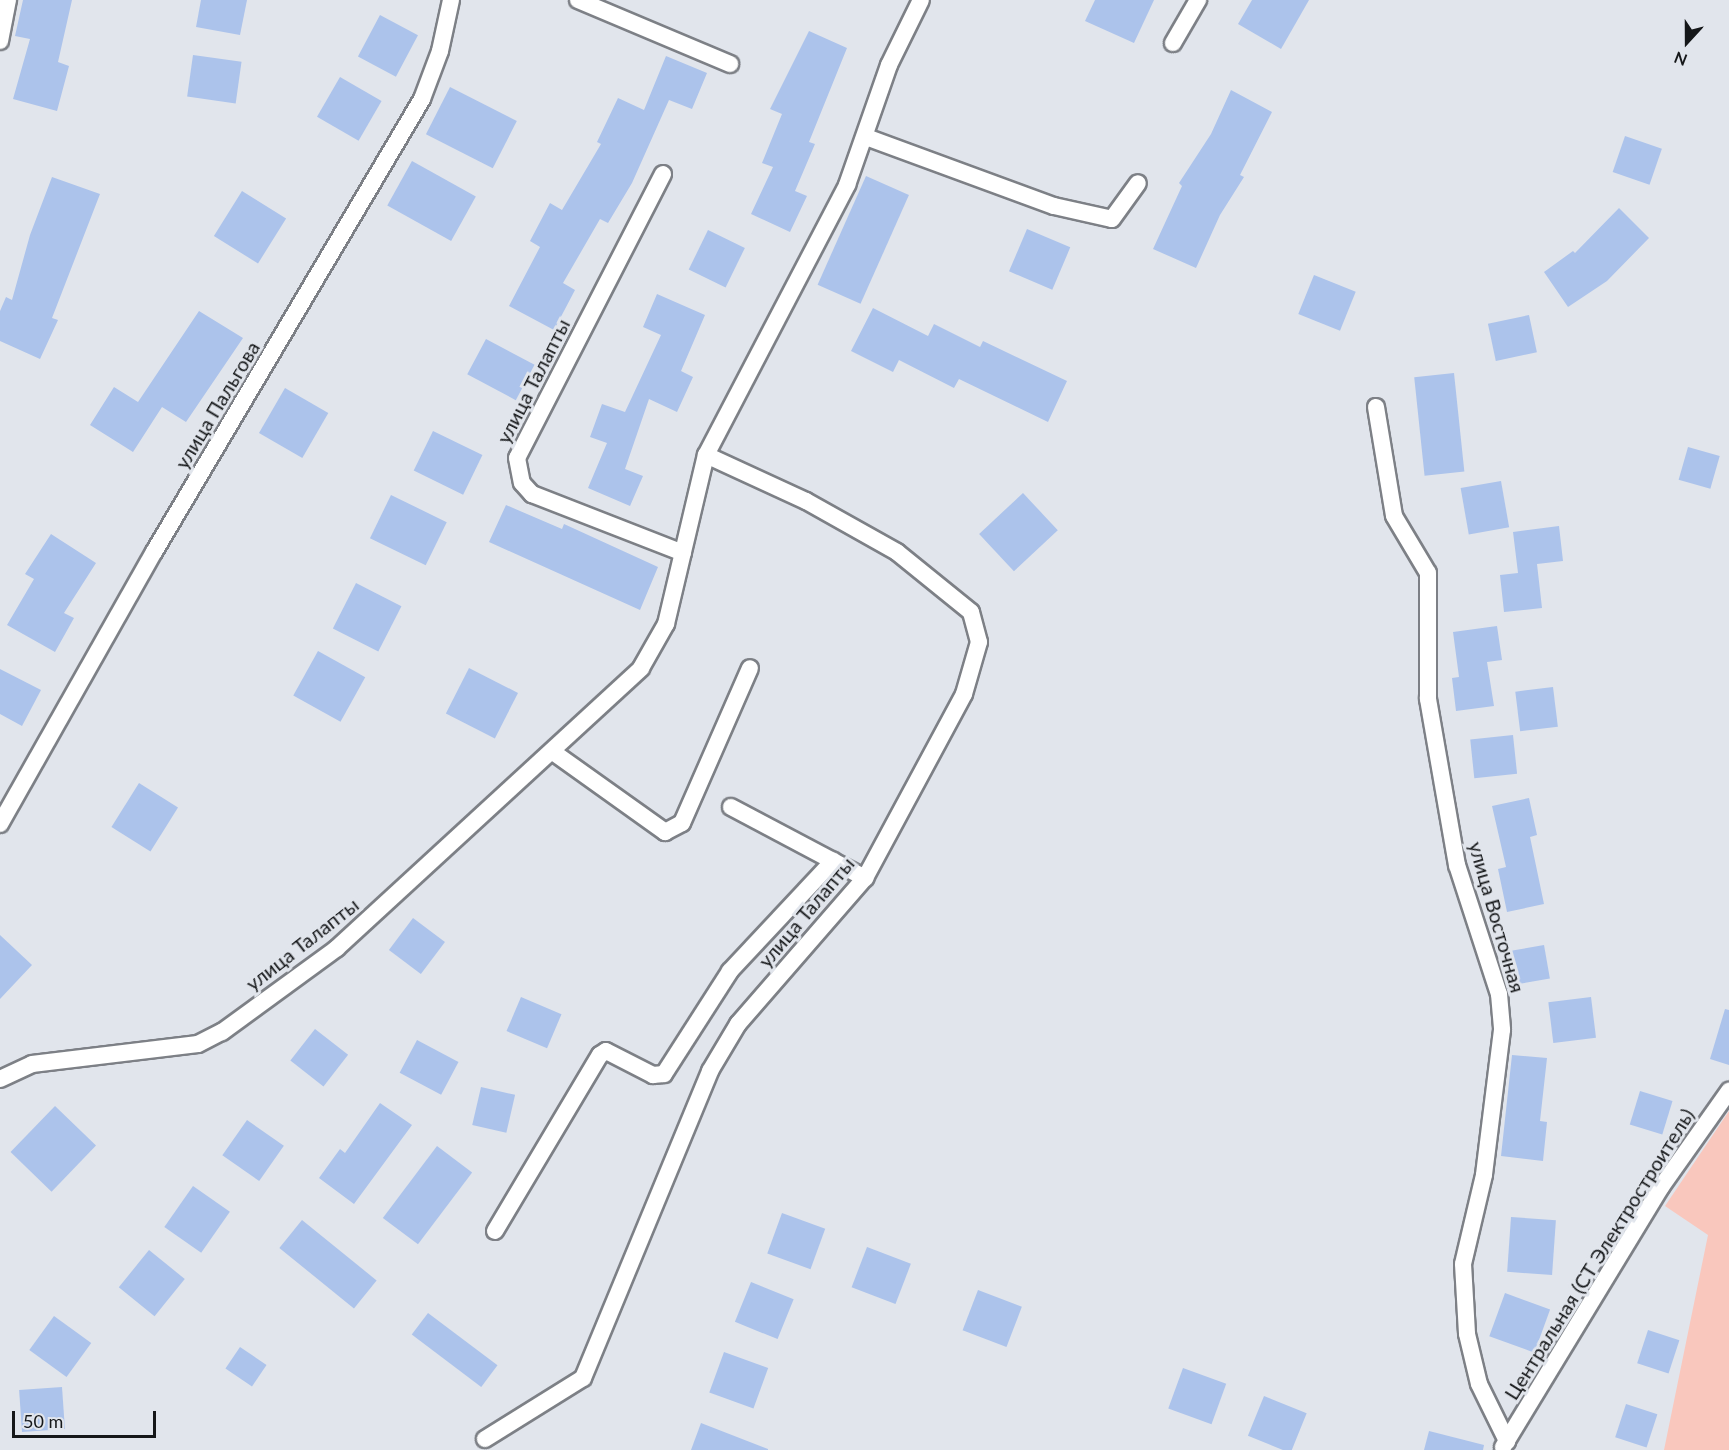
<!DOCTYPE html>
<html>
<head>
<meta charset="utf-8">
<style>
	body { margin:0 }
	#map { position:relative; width:1729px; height:1450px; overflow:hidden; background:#e1e5ec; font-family:Lato,sans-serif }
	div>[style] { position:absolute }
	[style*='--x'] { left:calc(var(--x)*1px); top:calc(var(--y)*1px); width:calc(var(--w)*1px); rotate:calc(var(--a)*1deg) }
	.green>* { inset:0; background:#f9c7bd }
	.building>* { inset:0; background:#acc3eb; transform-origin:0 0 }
	.roads { filter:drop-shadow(2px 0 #7d8086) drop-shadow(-2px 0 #7d8086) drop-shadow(0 2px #7d8086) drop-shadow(0 -2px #7d8086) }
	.minor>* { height:16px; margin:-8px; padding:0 8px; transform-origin:8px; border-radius:8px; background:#fff }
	span { translate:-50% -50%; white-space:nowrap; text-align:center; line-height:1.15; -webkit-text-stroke:6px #e1e5ec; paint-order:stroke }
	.street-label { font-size:20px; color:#151719 }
	.north { position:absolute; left:1657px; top:12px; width:60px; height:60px; -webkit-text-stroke:4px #e1e5ec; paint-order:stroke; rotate:201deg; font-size:16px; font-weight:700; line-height:24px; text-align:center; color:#151719 }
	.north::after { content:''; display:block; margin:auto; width:21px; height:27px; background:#151719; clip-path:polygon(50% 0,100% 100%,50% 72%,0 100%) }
	.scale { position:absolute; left:12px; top:1411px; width:144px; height:27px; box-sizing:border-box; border:3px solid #151719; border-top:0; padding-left:8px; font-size:18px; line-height:21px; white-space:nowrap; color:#151719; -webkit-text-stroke:4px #e1e5ec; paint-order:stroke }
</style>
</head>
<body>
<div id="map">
	<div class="green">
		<div style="clip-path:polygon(1729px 1111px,1729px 1450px,1664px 1450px,1708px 1235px,1665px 1206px)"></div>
	</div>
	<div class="building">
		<div style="clip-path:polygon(23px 0,72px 0,58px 62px,69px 66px,57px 111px,13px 99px,30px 39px,15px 36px)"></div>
		<div style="clip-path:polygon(201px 0,247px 0,240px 35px,196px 27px)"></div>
		<div style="clip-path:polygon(1095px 0,1154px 0,1134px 43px,1085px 21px)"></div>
		<div style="clip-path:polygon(1252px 0,1309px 0,1281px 49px,1238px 24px)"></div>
		<div style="left:380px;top:15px;width:43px;height:47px;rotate:28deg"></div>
		<div style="clip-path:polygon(809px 31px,847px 48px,809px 142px,815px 144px,795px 191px,807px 196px,790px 232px,751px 214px,773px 167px,762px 163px,782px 114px,770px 109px)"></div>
		<div style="left:193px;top:55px;width:49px;height:42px;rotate:8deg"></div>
		<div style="clip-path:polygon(666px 56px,707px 73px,692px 109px,669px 100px,632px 183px,608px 223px,600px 219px,563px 283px,575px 290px,554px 330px,509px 306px,540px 247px,530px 241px,550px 203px,562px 210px,601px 144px,597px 142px,618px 98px,644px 110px)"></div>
		<div style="left:340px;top:77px;width:48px;height:46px;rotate:30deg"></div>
		<div style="left:450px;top:87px;width:75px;height:53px;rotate:27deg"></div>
		<div style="clip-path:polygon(1231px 90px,1272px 112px,1240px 175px,1244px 177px,1220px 215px,1196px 268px,1153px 249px,1182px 186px,1179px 183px,1211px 134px)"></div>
		<div style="left:1625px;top:136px;width:39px;height:38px;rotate:19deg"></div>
		<div style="left:412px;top:161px;width:73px;height:51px;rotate:29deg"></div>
		<div style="left:866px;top:176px;width:47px;height:119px;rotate:24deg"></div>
		<div style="clip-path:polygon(52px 177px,100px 194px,52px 318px,58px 320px,40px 359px,0 341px,0 311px,6px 297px,12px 300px,30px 235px)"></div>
		<div style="left:242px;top:191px;width:52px;height:53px;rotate:32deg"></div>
		<div style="clip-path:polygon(1619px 208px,1649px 238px,1607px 281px,1568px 307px,1544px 272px,1573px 251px,1575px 253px)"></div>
		<div style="left:1027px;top:229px;width:47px;height:46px;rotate:23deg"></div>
		<div style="left:708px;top:230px;width:41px;height:44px;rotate:26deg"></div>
		<div style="left:1314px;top:275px;width:45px;height:42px;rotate:22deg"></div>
		<div style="clip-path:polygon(657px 294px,705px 315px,681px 371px,693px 377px,677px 412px,649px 399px,625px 469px,643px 476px,630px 506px,588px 488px,607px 443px,590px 437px,602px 404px,625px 412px,661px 335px,643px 327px)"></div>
		<div style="clip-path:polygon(873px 308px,928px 336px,934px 324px,980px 347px,983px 341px,1067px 381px,1048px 422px,959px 379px,954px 388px,899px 360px,893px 372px,851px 351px)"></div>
		<div style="clip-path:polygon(199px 311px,243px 338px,186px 422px,162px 407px,133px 452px,90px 425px,114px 387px,138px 402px)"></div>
		<div style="left:1529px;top:315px;width:38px;height:42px;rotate:78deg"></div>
		<div style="left:486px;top:339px;width:55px;height:40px;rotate:28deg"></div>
		<div style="left:1454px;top:373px;width:99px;height:40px;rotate:84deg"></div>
		<div style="left:285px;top:388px;width:50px;height:52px;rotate:30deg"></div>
		<div style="left:433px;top:431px;width:55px;height:44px;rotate:26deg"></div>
		<div style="left:1688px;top:447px;width:33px;height:34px;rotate:16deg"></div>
		<div style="left:1501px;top:481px;width:47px;height:41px;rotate:80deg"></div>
		<div style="left:1023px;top:493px;width:51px;height:60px;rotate:47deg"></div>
		<div style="left:391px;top:495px;width:62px;height:48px;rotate:26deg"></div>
		<div style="clip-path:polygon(506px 505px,562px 529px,564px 524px,658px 567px,640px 610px,489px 542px)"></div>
		<div style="clip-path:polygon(1559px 526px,1563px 561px,1537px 564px,1542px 608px,1504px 612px,1500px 575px,1518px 573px,1513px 532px)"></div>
		<div style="clip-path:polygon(51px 534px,96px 563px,64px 613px,74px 618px,55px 652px,7px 625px,34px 579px,25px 574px)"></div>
		<div style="left:356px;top:583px;width:51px;height:51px;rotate:27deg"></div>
		<div style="clip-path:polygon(1497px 626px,1502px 660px,1487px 662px,1494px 706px,1456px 711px,1452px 678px,1459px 677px,1453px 632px)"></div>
		<div style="left:318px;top:651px;width:54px;height:51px;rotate:29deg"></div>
		<div style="left:469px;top:668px;width:55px;height:51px;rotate:27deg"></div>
		<div style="clip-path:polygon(0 669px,41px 690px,22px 726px,0 714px)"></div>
		<div style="left:1553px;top:687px;width:40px;height:38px;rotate:83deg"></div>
		<div style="left:1513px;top:735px;width:39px;height:43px;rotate:84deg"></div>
		<div style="left:139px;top:783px;width:46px;height:52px;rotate:32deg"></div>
		<div style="clip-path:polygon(1529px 798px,1537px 835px,1530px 837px,1544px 904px,1507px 912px,1498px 869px,1506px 867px,1492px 806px)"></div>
		<div style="left:413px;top:918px;width:40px;height:40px;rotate:37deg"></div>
		<div style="clip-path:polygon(0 935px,32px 965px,0 999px)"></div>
		<div style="left:1544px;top:945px;width:34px;height:38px;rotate:80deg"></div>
		<div style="left:521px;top:997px;width:44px;height:37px;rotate:23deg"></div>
		<div style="left:1591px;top:997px;width:41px;height:43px;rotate:83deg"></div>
		<div style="clip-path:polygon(1725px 1009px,1729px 1010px,1729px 1065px,1710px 1059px)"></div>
		<div style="left:315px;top:1029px;width:42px;height:40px;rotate:38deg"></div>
		<div style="left:417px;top:1040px;width:47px;height:37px;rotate:28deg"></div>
		<div style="clip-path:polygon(1512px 1055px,1547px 1058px,1540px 1121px,1547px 1122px,1543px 1161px,1501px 1156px)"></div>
		<div style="left:481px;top:1087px;width:35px;height:39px;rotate:13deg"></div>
		<div style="left:1640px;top:1091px;width:34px;height:35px;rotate:17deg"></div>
		<div style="clip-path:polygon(380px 1103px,412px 1125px,354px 1204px,319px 1178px,340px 1149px,345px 1153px)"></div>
		<div style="left:55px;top:1106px;width:57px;height:64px;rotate:44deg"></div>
		<div style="left:247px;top:1120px;width:45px;height:43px;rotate:35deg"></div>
		<div style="left:437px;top:1146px;width:44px;height:90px;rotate:37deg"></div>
		<div style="left:193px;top:1186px;width:45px;height:50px;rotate:35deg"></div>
		<div style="left:782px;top:1213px;width:46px;height:43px;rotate:20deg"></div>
		<div style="left:1511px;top:1217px;width:45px;height:55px;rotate:4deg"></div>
		<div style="left:302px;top:1220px;width:96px;height:36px;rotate:39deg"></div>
		<div style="left:867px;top:1247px;width:47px;height:43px;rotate:21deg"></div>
		<div style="left:149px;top:1250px;width:46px;height:48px;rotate:39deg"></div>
		<div style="left:751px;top:1282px;width:46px;height:43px;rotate:22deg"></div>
		<div style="left:978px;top:1290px;width:47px;height:43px;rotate:21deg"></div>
		<div style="left:1505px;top:1293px;width:48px;height:46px;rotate:20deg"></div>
		<div style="left:428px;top:1313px;width:87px;height:27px;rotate:37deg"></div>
		<div style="left:54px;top:1316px;width:46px;height:42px;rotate:36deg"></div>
		<div style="left:1648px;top:1330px;width:33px;height:35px;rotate:18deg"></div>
		<div style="left:240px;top:1347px;width:32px;height:26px;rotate:34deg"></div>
		<div style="left:724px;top:1352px;width:47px;height:43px;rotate:20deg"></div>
		<div style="left:1183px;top:1368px;width:46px;height:43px;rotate:20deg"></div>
		<div style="left:62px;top:1387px;width:42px;height:43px;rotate:86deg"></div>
		<div style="left:1264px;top:1396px;width:46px;height:43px;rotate:22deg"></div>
		<div style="left:1626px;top:1404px;width:33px;height:35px;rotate:18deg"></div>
		<div style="clip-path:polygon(701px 1423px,768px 1449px,768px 1450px,691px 1450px)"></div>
		<div style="clip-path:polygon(1429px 1431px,1484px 1445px,1483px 1450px,1424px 1450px)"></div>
	</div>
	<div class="roads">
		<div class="minor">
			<div style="--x:578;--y:0;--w:165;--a:22.8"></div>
			<div style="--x:0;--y:41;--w:42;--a:-79"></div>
			<div style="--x:1173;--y:43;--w:50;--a:-59.8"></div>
			<div style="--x:866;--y:137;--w:200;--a:20.2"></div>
			<div style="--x:1054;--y:206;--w:59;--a:12.6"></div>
			<div style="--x:1112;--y:219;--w:44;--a:-54.2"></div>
			<div style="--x:663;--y:174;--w:319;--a:117.2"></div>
			<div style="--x:517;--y:458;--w:25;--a:79"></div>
			<div style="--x:522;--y:483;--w:15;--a:48"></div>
			<div style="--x:532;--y:494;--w:162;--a:21.3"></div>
			<div style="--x:1376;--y:407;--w:110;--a:80.6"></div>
			<div style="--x:1394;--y:516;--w:66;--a:59.2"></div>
			<div style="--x:1428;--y:573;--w:126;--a:90"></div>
			<div style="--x:1428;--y:699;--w:169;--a:80.1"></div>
			<div style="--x:1457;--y:865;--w:136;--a:72"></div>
			<div style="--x:1499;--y:994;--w:36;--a:85"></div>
			<div style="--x:1502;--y:1030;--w:146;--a:97.1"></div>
			<div style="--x:1484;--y:1175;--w:91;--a:103.3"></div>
			<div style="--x:1463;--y:1264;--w:70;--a:86.7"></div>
			<div style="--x:1467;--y:1334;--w:51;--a:76.5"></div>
			<div style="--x:1479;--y:1384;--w:64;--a:63.8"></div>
			<div style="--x:553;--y:752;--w:138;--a:35.5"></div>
			<div style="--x:665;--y:832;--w:19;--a:-28"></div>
			<div style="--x:682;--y:823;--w:169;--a:-66.3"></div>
			<div style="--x:731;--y:807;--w:152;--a:27.9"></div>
			<div style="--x:0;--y:824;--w:313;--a:-60.5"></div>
			<div style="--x:154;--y:552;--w:526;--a:-59.39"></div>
			<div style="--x:422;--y:99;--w:51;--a:-69.4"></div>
			<div style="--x:440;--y:51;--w:52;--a:-77.8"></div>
			<div style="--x:0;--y:1079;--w:35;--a:-25"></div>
			<div style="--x:32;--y:1064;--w:167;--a:-6.9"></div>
			<div style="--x:198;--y:1044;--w:27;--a:-27"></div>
			<div style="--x:222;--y:1032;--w:142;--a:-36.1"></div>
			<div style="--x:337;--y:948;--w:413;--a:-42.6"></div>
			<div style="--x:641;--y:668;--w:51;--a:-60.4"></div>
			<div style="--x:666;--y:624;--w:174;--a:-76.7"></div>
			<div style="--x:706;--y:455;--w:305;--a:-62.4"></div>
			<div style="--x:847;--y:185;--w:127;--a:-70.7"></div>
			<div style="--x:889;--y:65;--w:72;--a:-63.8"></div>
			<div style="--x:495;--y:1231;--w:205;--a:-59.2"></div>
			<div style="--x:600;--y:1055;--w:7;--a:-34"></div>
			<div style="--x:606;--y:1051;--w:53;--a:27.1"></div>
			<div style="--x:653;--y:1075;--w:11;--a:-5"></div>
			<div style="--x:664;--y:1074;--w:122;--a:-57.3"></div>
			<div style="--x:730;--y:971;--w:151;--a:-46.9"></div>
			<div style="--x:485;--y:1439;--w:115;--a:-31.9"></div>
			<div style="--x:583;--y:1378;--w:332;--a:-67.5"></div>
			<div style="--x:710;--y:1071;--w:55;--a:-59.2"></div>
			<div style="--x:738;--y:1024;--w:194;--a:-49"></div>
			<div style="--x:865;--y:878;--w:209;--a:-61.7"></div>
			<div style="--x:964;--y:694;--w:54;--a:-73.9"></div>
			<div style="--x:979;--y:642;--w:31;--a:-105"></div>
			<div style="--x:971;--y:612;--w:95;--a:-141"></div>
			<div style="--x:897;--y:552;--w:104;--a:-150.7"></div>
			<div style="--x:806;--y:501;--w:110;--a:-155.3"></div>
			<div style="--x:1503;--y:1447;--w:304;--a:-58.7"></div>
			<div style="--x:1661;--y:1187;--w:118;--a:-54.7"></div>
		</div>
	</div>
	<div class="street-label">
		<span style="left:533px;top:381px;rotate:-63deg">улица Талапты</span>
		<span style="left:217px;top:405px;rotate:-59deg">улица Пальгова</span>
		<span style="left:806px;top:912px;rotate:-50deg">улица Талапты</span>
		<span style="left:1497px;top:917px;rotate:74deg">улица Восточная</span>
		<span style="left:302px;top:944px;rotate:-38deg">улица Талапты</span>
		<span style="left:1599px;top:1254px;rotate:-58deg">Центральная (СТ Электростроитель)</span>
	</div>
	<div class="north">N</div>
	<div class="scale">50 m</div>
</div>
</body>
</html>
